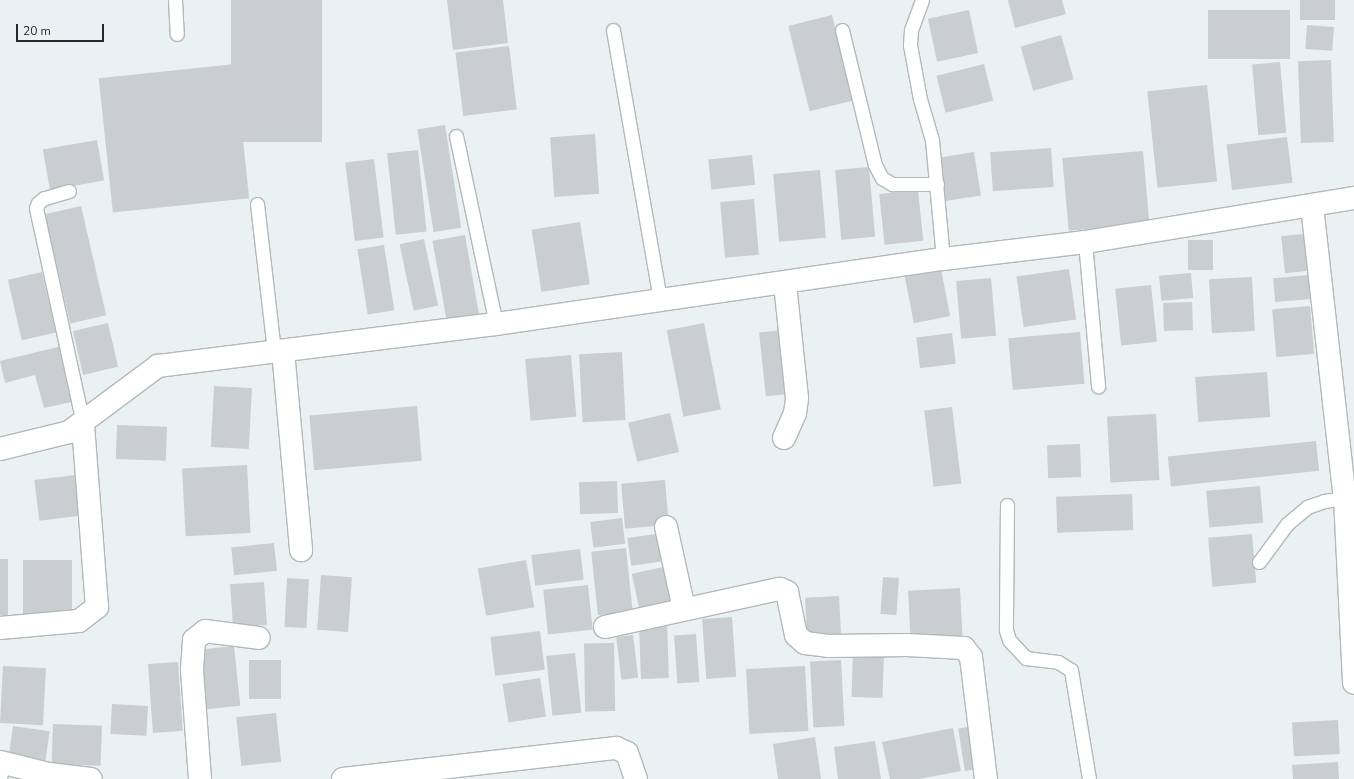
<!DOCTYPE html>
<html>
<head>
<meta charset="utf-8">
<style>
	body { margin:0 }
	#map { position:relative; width:1354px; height:779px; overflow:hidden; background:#eaf1f2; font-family:"Nunito Sans",sans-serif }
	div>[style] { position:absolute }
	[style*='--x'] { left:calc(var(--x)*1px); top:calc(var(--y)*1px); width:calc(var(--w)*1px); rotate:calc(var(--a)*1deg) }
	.building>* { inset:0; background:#c9cfd0; transform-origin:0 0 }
	.roads { filter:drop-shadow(1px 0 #b3b9ba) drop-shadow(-1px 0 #b3b9ba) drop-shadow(0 1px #b3b9ba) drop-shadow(0 -1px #b3b9ba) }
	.service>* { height:13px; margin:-6.5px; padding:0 6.5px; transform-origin:6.5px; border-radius:6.5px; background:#fff }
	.minor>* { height:22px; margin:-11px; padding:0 11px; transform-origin:11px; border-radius:11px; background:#fff }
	span { translate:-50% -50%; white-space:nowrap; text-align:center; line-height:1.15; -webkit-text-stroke:3px #eaf1f2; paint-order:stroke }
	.scale { position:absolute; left:16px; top:24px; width:88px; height:18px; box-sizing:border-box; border:2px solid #262829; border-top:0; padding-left:5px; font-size:12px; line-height:14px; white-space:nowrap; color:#262829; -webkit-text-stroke:3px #eaf1f2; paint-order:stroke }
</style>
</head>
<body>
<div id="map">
	<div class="building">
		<div style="left:231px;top:0;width:91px;height:142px"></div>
		<div style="clip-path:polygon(447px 0,503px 0,508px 43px,453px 50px)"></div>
		<div style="clip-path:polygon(1008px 0,1062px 0,1066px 14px,1015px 28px)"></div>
		<div style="left:1300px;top:0;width:35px;height:20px"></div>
		<div style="left:969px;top:10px;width:44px;height:42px;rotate:78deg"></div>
		<div style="left:1208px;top:10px;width:82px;height:49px"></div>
		<div style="left:832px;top:15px;width:88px;height:45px;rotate:76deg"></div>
		<div style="left:1307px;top:25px;width:27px;height:24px;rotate:4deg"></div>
		<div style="left:1061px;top:35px;width:46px;height:42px;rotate:74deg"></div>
		<div style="left:509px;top:46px;width:64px;height:54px;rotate:83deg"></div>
		<div style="left:1331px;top:60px;width:82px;height:33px;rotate:88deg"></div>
		<div style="left:1280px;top:62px;width:71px;height:28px;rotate:85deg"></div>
		<div style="left:235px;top:64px;width:135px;height:137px;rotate:84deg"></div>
		<div style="left:984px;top:64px;width:38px;height:49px;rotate:76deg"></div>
		<div style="left:1207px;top:85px;width:97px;height:60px;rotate:84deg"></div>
		<div style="left:445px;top:125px;width:104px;height:28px;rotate:81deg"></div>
		<div style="left:595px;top:134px;width:60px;height:45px;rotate:86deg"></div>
		<div style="left:1287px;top:137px;width:46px;height:61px;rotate:83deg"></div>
		<div style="left:97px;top:140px;width:41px;height:55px;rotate:80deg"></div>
		<div style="left:1051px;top:148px;width:39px;height:61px;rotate:86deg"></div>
		<div style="left:418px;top:150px;width:82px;height:31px;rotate:84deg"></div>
		<div style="left:1143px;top:151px;width:73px;height:81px;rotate:85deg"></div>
		<div style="left:974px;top:152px;width:44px;height:36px;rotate:81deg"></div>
		<div style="left:752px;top:155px;width:30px;height:44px;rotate:84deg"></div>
		<div style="left:374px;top:159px;width:79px;height:29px;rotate:83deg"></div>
		<div style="left:869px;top:167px;width:70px;height:34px;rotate:85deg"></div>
		<div style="left:820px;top:170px;width:68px;height:47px;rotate:85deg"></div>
		<div style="left:918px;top:190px;width:51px;height:39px;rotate:84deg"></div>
		<div style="left:754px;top:199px;width:56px;height:34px;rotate:85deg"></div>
		<div style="left:81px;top:206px;width:112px;height:37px;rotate:77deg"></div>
		<div style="left:580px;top:222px;width:63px;height:49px;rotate:81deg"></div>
		<div style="left:1313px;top:233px;width:37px;height:32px;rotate:84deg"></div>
		<div style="left:465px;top:235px;width:87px;height:33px;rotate:80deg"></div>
		<div style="left:424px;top:239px;width:68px;height:25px;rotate:78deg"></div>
		<div style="left:1188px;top:240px;width:25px;height:30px"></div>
		<div style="left:384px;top:245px;width:66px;height:27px;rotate:81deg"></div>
		<div style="left:941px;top:269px;width:48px;height:37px;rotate:79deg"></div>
		<div style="left:1069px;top:269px;width:51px;height:53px;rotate:82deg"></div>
		<div style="left:42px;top:272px;width:62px;height:35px;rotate:77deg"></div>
		<div style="left:1191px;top:273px;width:25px;height:32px;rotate:85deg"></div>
		<div style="left:1309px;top:275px;width:24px;height:36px;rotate:85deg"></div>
		<div style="left:1252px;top:277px;width:54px;height:43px;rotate:87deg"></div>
		<div style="left:991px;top:278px;width:58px;height:35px;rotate:85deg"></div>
		<div style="left:1151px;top:285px;width:57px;height:36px;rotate:84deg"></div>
		<div style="left:1192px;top:302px;width:28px;height:29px;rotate:88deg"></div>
		<div style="left:1310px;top:306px;width:48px;height:38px;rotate:85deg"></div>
		<div style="left:108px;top:323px;width:45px;height:36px;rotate:77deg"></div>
		<div style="left:704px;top:323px;width:88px;height:38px;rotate:79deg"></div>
		<div style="left:783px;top:330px;width:64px;height:24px;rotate:84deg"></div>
		<div style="left:1080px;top:332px;width:52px;height:72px;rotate:85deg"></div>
		<div style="left:952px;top:333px;width:31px;height:36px;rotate:83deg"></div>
		<div style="clip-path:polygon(62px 346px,76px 401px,44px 408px,35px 375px,5px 383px,0 361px)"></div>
		<div style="left:622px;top:352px;width:68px;height:43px;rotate:87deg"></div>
		<div style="left:571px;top:355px;width:62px;height:46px;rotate:85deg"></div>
		<div style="left:1267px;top:372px;width:45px;height:72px;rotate:86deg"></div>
		<div style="left:214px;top:386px;width:38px;height:61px;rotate:3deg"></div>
		<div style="left:417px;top:406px;width:55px;height:108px;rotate:85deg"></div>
		<div style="left:952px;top:407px;width:77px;height:28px;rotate:83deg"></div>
		<div style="left:670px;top:413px;width:40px;height:43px;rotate:77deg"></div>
		<div style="left:1156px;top:414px;width:66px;height:49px;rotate:87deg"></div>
		<div style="left:117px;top:425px;width:50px;height:34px;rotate:2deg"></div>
		<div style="left:1316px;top:441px;width:30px;height:149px;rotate:84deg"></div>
		<div style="left:1080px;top:444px;width:33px;height:33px;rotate:88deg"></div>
		<div style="left:247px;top:465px;width:68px;height:65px;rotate:87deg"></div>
		<div style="left:75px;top:475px;width:41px;height:41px;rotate:83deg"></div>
		<div style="left:665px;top:480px;width:45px;height:44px;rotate:85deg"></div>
		<div style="left:617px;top:481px;width:32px;height:38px;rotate:88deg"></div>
		<div style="left:1260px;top:486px;width:37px;height:54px;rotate:85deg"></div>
		<div style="left:1132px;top:494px;width:36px;height:76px;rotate:88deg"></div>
		<div style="left:622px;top:518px;width:26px;height:32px;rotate:83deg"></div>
		<div style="left:663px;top:533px;width:28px;height:36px;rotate:82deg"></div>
		<div style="left:1252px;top:534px;width:49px;height:44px;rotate:85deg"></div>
		<div style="left:274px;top:543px;width:28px;height:43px;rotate:84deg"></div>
		<div style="left:626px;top:548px;width:64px;height:35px;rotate:84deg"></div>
		<div style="left:580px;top:549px;width:31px;height:49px;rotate:83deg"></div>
		<div style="left:0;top:559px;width:8px;height:56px"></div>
		<div style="left:23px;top:560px;width:49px;height:60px"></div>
		<div style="left:526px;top:560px;width:48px;height:49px;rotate:80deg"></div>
		<div style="left:668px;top:566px;width:35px;height:37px;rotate:78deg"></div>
		<div style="left:321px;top:575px;width:31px;height:55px;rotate:4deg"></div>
		<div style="left:883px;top:577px;width:16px;height:37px;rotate:4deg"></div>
		<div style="left:287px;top:578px;width:22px;height:49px;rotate:3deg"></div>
		<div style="left:264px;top:582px;width:43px;height:34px;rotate:86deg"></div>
		<div style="left:588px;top:585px;width:45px;height:45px;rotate:84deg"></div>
		<div style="left:960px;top:588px;width:50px;height:52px;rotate:87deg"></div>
		<div style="left:839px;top:596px;width:41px;height:34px;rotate:87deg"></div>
		<div style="left:732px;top:617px;width:60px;height:30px;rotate:86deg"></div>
		<div style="left:667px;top:624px;width:54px;height:28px;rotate:88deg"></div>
		<div style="left:540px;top:631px;width:39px;height:50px;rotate:83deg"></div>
		<div style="left:696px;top:634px;width:48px;height:22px;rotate:86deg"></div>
		<div style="left:633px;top:635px;width:43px;height:17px;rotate:83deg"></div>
		<div style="left:614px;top:643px;width:68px;height:30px;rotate:89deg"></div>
		<div style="left:234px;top:646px;width:60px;height:34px;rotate:84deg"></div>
		<div style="left:575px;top:653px;width:60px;height:29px;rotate:84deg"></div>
		<div style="left:853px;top:653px;width:31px;height:44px;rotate:2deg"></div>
		<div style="left:249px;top:660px;width:32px;height:39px"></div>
		<div style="left:841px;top:660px;width:66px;height:31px;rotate:87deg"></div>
		<div style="left:178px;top:662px;width:69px;height:30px;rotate:86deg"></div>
		<div style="left:3px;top:666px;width:43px;height:57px;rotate:3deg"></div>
		<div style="left:805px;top:666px;width:65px;height:59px;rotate:87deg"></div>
		<div style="left:540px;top:678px;width:39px;height:38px;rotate:81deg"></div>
		<div style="left:112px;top:704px;width:36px;height:30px;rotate:3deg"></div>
		<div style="left:276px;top:713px;width:49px;height:40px;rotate:84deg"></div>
		<div style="left:1338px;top:720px;width:34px;height:46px;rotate:87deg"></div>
		<div style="left:53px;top:724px;width:49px;height:40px;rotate:2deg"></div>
		<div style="left:13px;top:726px;width:37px;height:30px;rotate:8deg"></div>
		<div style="left:974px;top:726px;width:43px;height:16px;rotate:81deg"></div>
		<div style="clip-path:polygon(953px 728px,961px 771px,919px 779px,890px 779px,882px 742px)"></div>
		<div style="clip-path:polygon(815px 737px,821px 779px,778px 779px,773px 744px)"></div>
		<div style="clip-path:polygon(875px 741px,881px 779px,838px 779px,834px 747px)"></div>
		<div style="clip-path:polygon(1338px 762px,1339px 779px,1293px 779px,1292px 765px)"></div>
	</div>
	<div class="roads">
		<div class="service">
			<div style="--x:175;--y:0;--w:34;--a:87"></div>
			<div style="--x:922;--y:0;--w:32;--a:110"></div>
			<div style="--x:911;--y:30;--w:15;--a:94"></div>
			<div style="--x:910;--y:45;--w:55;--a:79.5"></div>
			<div style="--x:920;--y:99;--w:43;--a:73.7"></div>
			<div style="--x:932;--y:140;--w:120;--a:84.7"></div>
			<div style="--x:613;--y:30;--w:274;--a:80.1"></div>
			<div style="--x:842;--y:30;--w:139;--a:76.3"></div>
			<div style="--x:875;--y:165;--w:15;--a:62"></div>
			<div style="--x:882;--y:178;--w:12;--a:31"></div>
			<div style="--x:892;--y:184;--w:45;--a:0"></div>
			<div style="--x:456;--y:136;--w:192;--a:78"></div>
			<div style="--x:69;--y:191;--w:26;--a:164"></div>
			<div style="--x:44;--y:198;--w:8;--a:140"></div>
			<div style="--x:38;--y:203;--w:5;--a:112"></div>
			<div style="--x:36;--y:208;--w:221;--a:77.7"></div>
			<div style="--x:257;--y:204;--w:149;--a:83.4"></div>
			<div style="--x:1085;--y:242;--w:145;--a:84.8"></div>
			<div style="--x:1007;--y:505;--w:125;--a:90.5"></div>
			<div style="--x:1006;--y:630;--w:10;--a:73"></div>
			<div style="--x:1009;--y:640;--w:25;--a:47"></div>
			<div style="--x:1026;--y:658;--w:32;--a:7"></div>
			<div style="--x:1058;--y:662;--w:15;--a:32"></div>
			<div style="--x:1071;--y:670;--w:110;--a:80.6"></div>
			<div style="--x:1259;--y:562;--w:47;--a:-53.6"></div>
			<div style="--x:1287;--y:524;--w:26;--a:-40"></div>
			<div style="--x:1307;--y:507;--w:18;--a:-19"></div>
			<div style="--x:1324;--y:501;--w:21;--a:-8"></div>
			<div style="--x:0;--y:778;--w:15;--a:-79"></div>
		</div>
		<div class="minor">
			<div style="--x:1312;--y:206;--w:294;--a:83.6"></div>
			<div style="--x:1345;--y:498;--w:185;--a:87.2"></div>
			<div style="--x:283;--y:351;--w:200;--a:84.8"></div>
			<div style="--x:784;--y:438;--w:27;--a:-66"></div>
			<div style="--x:795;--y:413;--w:15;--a:-82"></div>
			<div style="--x:797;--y:398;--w:116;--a:-96"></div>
			<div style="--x:0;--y:449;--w:71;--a:-13.8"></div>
			<div style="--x:69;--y:432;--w:111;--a:-36.6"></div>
			<div style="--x:158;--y:366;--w:341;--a:-7.1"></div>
			<div style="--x:496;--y:324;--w:452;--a:-8.3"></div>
			<div style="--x:943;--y:259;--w:143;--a:-6.8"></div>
			<div style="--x:1085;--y:242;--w:273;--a:-9.3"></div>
			<div style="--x:666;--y:527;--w:84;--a:77.6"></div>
			<div style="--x:605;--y:627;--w:179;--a:-12.3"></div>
			<div style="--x:780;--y:589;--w:8;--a:23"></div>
			<div style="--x:787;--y:592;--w:44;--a:78.2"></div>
			<div style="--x:796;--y:635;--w:12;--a:42"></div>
			<div style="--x:805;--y:643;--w:23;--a:7"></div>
			<div style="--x:828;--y:646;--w:79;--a:-0.7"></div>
			<div style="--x:907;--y:645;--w:57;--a:3"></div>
			<div style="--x:964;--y:648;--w:11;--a:52"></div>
			<div style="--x:971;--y:657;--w:123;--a:83"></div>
			<div style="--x:0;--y:628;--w:79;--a:-5.1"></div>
			<div style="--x:79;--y:621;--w:23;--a:-38"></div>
			<div style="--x:97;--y:607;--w:184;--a:-94.4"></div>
			<div style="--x:0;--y:762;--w:50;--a:13.8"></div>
			<div style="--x:49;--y:774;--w:42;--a:6.8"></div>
			<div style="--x:200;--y:779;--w:110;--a:-94.2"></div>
			<div style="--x:192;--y:669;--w:29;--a:-86"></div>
			<div style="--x:194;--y:640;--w:14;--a:-39"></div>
			<div style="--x:205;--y:631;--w:54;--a:7.4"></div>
			<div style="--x:343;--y:779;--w:275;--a:-6.5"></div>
			<div style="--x:616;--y:748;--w:12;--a:24"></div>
			<div style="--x:627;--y:753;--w:28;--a:71"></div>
		</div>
	</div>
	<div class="scale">20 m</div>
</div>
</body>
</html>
